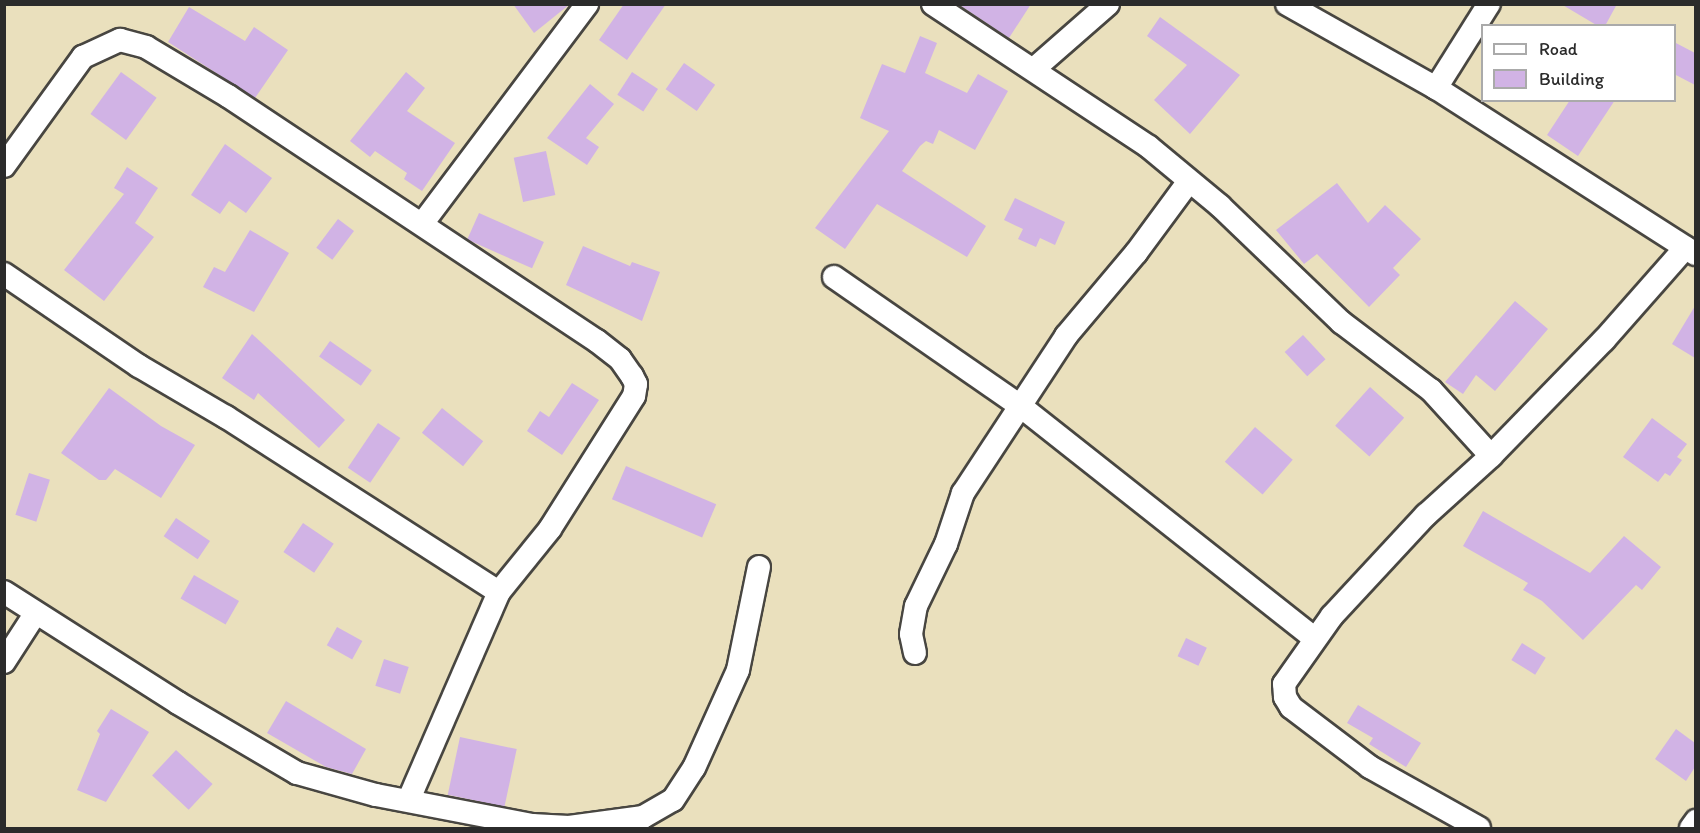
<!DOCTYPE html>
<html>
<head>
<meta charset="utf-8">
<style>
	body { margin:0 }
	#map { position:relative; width:1700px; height:833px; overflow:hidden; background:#eae0bd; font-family:Itim,sans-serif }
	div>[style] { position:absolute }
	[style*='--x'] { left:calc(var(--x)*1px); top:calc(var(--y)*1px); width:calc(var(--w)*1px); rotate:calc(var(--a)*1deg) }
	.building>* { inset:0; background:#d1b3e5; transform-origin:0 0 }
	.roads { filter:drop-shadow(2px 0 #484641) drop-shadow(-2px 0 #484641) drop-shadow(0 2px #484641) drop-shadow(0 -2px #484641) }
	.minor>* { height:22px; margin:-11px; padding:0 11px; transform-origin:11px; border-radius:11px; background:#fff }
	span { translate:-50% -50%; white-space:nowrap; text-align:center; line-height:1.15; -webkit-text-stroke:4.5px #fff; paint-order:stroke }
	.frame { position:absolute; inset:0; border:6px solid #2b2b2b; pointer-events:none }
	.legend { position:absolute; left:1481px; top:24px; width:195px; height:78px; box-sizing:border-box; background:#fff; border:2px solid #aaa; margin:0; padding:8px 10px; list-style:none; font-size:18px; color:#2b2b2b }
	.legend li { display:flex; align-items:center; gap:12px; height:30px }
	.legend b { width:30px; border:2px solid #aaa }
</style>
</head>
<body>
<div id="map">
	<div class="building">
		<div style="clip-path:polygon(513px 4px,570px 4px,534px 33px)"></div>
		<div style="clip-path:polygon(624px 4px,666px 4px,627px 60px,599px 40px)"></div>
		<div style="clip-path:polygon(958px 4px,1031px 4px,1009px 38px)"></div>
		<div style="clip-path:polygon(1561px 4px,1617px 4px,1605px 26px,1598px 26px)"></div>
		<div style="clip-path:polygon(189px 7px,245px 41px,254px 27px,288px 50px,255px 98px,168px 42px)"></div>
		<div style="clip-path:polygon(1160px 17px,1240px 75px,1190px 134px,1154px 100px,1187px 65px,1147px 36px)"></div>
		<div style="clip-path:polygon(920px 36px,937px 43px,925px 73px,967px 93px,978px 74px,1008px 91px,975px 150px,939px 130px,933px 144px,926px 141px,920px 146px,902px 171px,986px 226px,967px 257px,877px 204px,845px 249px,815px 228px,889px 131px,860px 118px,882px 64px,905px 73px)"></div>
		<div style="clip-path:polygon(1674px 42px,1695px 53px,1695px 85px,1674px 74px)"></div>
		<div style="left:684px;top:63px;width:38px;height:32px;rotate:35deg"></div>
		<div style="left:121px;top:72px;width:44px;height:52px;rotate:36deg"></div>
		<div style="clip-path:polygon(406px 72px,425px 88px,407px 111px,455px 143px,422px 191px,404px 179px,407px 173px,375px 151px,370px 157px,350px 141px)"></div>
		<div style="left:632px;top:72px;width:31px;height:27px;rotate:33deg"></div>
		<div style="clip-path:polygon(590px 84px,614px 104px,586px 138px,599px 147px,587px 165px,547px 138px)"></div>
		<div style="clip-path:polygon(1570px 100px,1615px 100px,1578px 156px,1547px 135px)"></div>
		<div style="clip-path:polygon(225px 144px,272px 178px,246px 213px,229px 201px,220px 214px,191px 195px)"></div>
		<div style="left:546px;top:151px;width:45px;height:33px;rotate:78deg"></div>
		<div style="clip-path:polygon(127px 167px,158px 188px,135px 223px,154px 237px,104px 301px,64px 270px,124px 194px,114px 188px)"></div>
		<div style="clip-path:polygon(1337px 183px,1368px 223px,1385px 205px,1421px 239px,1393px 268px,1400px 275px,1369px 307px,1317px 254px,1304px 264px,1276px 230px)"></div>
		<div style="clip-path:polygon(1015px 198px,1065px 222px,1055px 245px,1040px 238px,1036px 247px,1018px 239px,1023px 229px,1004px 220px)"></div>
		<div style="left:479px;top:213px;width:71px;height:29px;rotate:24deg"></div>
		<div style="left:338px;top:219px;width:20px;height:36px;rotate:37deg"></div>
		<div style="clip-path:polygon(250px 230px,289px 253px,254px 312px,203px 287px,214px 267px,225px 272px)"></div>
		<div style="clip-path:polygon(583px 246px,630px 266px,632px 262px,660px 272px,642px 321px,566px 285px)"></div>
		<div style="clip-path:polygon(1515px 301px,1548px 329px,1495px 391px,1476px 375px,1463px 394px,1445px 382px)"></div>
		<div style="clip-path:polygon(1695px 306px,1695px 358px,1672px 344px)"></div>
		<div style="clip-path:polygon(252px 334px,345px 420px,319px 448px,258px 393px,254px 400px,222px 378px)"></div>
		<div style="left:1303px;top:335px;width:33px;height:25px;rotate:47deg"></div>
		<div style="left:330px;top:341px;width:51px;height:19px;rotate:35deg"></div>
		<div style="clip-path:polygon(572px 383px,599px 400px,562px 455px,527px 431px,540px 411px,549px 417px)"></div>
		<div style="left:1370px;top:387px;width:46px;height:52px;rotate:42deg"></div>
		<div style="clip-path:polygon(109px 388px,161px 426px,195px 445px,161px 498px,115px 469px,106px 480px,99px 480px,61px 453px)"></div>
		<div style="left:442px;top:408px;width:53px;height:32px;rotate:39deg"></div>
		<div style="clip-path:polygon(1652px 418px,1687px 444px,1677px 457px,1682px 460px,1670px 476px,1665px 473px,1658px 482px,1623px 457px)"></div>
		<div style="left:378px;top:423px;width:27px;height:54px;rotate:34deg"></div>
		<div style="left:1255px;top:427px;width:50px;height:46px;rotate:41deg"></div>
		<div style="left:626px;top:466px;width:98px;height:36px;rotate:23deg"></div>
		<div style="left:29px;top:473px;width:22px;height:44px;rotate:18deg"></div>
		<div style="clip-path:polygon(1483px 511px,1590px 573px,1624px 536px,1661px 567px,1642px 590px,1636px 585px,1583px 640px,1542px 601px,1523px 590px,1528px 583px,1463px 546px)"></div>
		<div style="left:176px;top:518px;width:41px;height:22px;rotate:34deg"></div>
		<div style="left:303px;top:523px;width:37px;height:35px;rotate:34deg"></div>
		<div style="left:194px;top:575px;width:52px;height:27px;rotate:30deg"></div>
		<div style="left:337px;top:627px;width:29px;height:21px;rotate:29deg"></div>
		<div style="left:1186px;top:638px;width:23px;height:20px;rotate:25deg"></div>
		<div style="left:1522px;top:643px;width:28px;height:20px;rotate:32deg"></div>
		<div style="left:384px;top:659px;width:26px;height:28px;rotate:18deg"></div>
		<div style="clip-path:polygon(286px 701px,366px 749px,352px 774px,326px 767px,267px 733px)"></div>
		<div style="clip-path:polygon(1358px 705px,1421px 743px,1406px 767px,1369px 744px,1373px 738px,1347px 723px)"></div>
		<div style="clip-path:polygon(111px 709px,149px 732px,106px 802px,77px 790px,100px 734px,97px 731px)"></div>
		<div style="clip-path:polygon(1676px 729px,1695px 743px,1695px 767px,1686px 781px,1655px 759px)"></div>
		<div style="left:460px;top:737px;width:58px;height:59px;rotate:12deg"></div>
		<div style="left:176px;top:750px;width:50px;height:35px;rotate:43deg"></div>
	</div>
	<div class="roads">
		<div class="minor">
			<div style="--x:933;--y:4;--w:259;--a:33.5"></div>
			<div style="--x:1149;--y:147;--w:92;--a:39.7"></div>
			<div style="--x:1220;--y:206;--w:168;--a:43.8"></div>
			<div style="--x:1341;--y:322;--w:113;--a:37.1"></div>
			<div style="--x:1431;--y:390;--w:89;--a:47.7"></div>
			<div style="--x:1287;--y:4;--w:171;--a:29.4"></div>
			<div style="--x:1436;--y:88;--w:308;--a:32.6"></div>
			<div style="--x:1035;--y:68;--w:97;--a:-41.2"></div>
			<div style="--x:1436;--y:88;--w:99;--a:-57.8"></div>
			<div style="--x:4;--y:166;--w:135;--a:-54.1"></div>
			<div style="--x:83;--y:57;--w:41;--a:-24.7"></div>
			<div style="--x:120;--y:40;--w:27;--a:15"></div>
			<div style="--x:146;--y:47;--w:96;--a:30.9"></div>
			<div style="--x:228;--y:96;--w:443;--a:33.6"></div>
			<div style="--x:597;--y:341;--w:29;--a:38"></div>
			<div style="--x:620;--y:359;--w:21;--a:55"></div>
			<div style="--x:632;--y:376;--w:9;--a:63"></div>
			<div style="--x:636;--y:384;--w:12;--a:99"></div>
			<div style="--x:634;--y:396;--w:157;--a:122.3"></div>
			<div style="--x:550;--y:529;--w:81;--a:129"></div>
			<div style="--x:499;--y:592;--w:226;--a:113.5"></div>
			<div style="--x:422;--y:224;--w:275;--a:-53.1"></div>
			<div style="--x:4;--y:274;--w:163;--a:34.3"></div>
			<div style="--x:139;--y:366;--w:101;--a:30.4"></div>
			<div style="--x:226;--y:417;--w:324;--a:32.7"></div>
			<div style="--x:834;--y:277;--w:225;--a:34.7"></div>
			<div style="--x:1019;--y:405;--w:376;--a:38.3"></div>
			<div style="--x:4;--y:592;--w:206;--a:32.5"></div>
			<div style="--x:178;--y:703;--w:138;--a:30.5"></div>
			<div style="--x:297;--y:773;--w:82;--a:15.6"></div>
			<div style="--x:376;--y:795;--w:159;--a:10.9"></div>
			<div style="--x:532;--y:825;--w:37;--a:3"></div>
			<div style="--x:569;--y:827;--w:75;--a:-7.7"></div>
			<div style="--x:643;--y:817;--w:34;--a:-30"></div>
			<div style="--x:673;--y:800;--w:38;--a:-57"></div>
			<div style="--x:694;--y:768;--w:107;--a:-65.8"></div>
			<div style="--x:738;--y:670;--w:105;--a:-78.5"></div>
			<div style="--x:915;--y:653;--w:19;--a:-102"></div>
			<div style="--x:911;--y:634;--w:28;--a:-80"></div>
			<div style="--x:916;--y:606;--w:69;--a:-64.2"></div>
			<div style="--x:946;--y:544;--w:54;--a:-71.6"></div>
			<div style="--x:963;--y:493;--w:188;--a:-56.7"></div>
			<div style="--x:1066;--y:336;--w:109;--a:-49.9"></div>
			<div style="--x:1136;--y:253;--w:89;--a:-53.6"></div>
			<div style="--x:4;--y:662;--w:57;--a:-57.1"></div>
			<div style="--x:1479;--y:828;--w:125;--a:-150.8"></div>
			<div style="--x:1370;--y:767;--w:99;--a:-142.8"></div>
			<div style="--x:1291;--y:707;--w:12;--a:-121"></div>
			<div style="--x:1285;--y:697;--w:13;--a:-94"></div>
			<div style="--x:1284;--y:684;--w:83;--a:-54.8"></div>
			<div style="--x:1332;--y:616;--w:138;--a:-47.1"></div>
			<div style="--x:1426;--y:515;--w:88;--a:-42.2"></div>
			<div style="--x:1491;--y:456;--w:162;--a:-45.8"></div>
			<div style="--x:1604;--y:340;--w:123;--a:-48.6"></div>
			<div style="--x:1691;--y:828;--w:9;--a:-54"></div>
		</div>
	</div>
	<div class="frame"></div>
	<ul class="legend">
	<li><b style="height:8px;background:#fff"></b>Road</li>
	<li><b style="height:16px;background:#d1b3e5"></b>Building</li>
	</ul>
</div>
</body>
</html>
